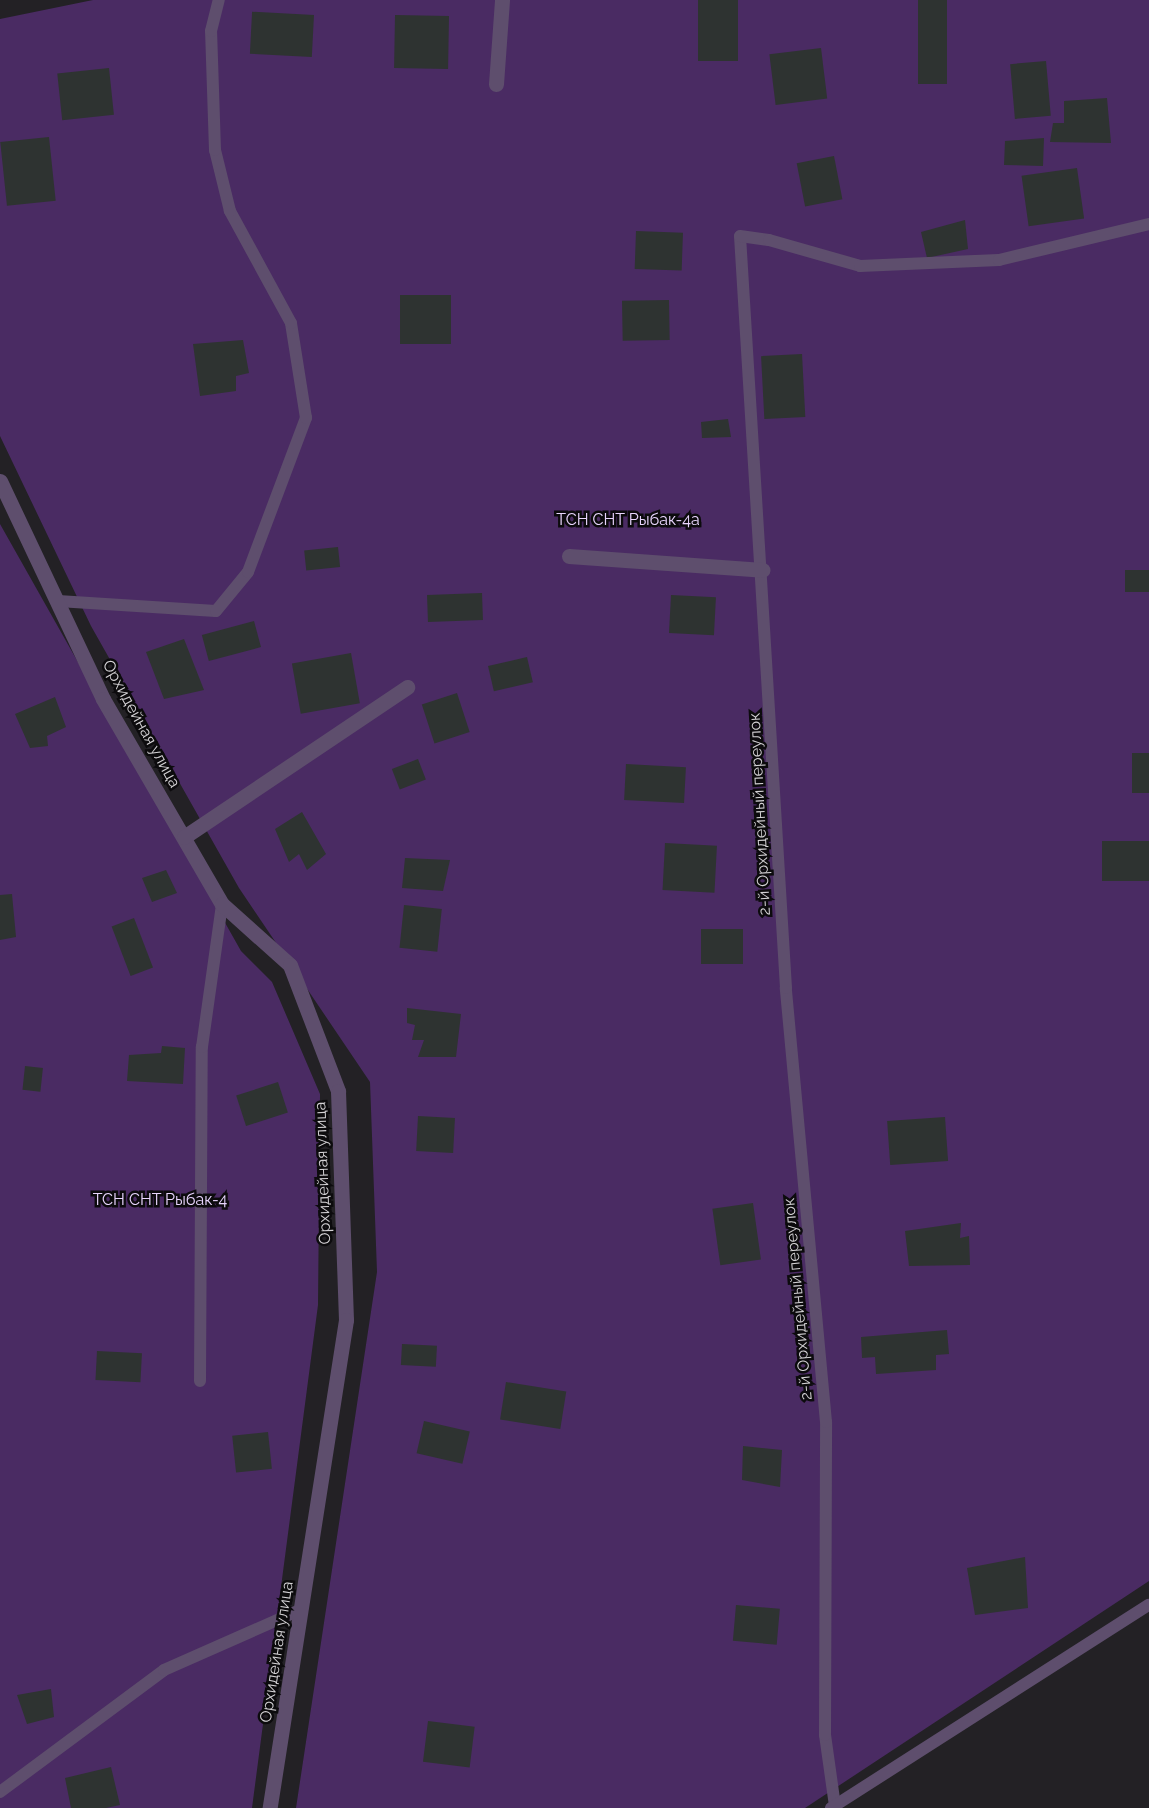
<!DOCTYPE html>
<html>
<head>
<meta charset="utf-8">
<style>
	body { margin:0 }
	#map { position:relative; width:1149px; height:1808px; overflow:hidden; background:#232125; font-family:Raleway,sans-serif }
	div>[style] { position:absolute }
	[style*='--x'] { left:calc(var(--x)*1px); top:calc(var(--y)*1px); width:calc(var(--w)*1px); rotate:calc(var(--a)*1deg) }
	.green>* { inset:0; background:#4a2b63 }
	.building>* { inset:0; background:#2e3331; transform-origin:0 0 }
	.service>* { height:12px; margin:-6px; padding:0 6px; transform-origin:6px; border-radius:6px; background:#5e4e6d }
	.minor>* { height:15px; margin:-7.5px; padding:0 7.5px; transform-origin:7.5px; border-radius:7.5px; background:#5e4e6d }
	span { translate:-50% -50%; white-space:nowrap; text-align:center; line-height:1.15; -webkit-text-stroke:5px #0c0b0d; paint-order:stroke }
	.park-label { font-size:16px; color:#e9d5fe }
	.street-label { font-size:16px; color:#d4d2d5 }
</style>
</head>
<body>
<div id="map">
	<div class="green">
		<div style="clip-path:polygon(93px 0,1149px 0,1149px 1581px,805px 1808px,296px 1808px,377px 1272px,370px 1082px,239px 888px,91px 626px,0 436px,0 19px)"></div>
		<div style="clip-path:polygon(0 524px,241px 951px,272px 982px,320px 1094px,318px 1305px,252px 1808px,0 1808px)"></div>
	</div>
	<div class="building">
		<div style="left:698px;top:0;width:40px;height:61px"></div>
		<div style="left:918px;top:0;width:29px;height:84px"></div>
		<div style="left:314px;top:15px;width:42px;height:62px;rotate:93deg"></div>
		<div style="left:449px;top:16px;width:53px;height:54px;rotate:91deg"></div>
		<div style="left:821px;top:48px;width:51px;height:52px;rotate:83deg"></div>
		<div style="left:1046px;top:61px;width:55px;height:36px;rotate:85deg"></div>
		<div style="left:109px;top:68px;width:47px;height:52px;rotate:84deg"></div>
		<div style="clip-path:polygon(1107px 98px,1111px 143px,1050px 142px,1053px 123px,1064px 123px,1064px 101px)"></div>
		<div style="left:49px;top:137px;width:64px;height:49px;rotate:84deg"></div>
		<div style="clip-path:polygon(1044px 138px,1043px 166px,1004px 165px,1005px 141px)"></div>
		<div style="left:834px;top:156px;width:44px;height:38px;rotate:79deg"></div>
		<div style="left:1077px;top:168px;width:51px;height:56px;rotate:82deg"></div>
		<div style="clip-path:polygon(965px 220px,968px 249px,927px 258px,921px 232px)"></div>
		<div style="left:636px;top:231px;width:47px;height:38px;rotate:2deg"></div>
		<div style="left:400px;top:295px;width:51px;height:49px"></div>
		<div style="left:669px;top:300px;width:40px;height:47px;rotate:89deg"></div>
		<div style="clip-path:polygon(243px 340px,249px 373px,236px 376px,236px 391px,200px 396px,193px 344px)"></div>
		<div style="left:802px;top:354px;width:63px;height:41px;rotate:87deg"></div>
		<div style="clip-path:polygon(728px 419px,731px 437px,702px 438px,701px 422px)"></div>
		<div style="left:338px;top:547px;width:20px;height:34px;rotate:84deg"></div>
		<div style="left:1149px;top:570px;width:22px;height:24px;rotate:90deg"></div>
		<div style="left:482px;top:593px;width:27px;height:55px;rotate:88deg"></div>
		<div style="left:671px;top:595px;width:45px;height:38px;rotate:3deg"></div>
		<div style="left:254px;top:621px;width:27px;height:54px;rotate:75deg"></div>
		<div style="clip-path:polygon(184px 639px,204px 690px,164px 699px,146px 652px)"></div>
		<div style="left:351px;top:653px;width:51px;height:60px;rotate:80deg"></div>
		<div style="left:527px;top:657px;width:26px;height:40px;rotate:77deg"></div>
		<div style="left:457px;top:693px;width:41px;height:37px;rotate:72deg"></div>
		<div style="clip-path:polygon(55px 697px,66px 727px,47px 736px,48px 746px,30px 748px,15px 714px)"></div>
		<div style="left:1132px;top:753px;width:17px;height:40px"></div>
		<div style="left:418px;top:759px;width:22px;height:28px;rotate:69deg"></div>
		<div style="left:626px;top:764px;width:60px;height:36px;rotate:3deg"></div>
		<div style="clip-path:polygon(302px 812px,326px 854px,307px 870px,299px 854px,289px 862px,275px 829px)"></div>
		<div style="left:1149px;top:841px;width:40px;height:47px;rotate:90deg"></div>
		<div style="left:665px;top:843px;width:52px;height:47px;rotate:3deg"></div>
		<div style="clip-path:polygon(405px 858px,450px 860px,443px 891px,402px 888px)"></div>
		<div style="clip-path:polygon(166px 870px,177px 893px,152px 902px,142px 878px)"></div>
		<div style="clip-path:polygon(12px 894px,16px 937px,0 940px,0 895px)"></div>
		<div style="left:404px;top:905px;width:38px;height:43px;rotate:6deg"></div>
		<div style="left:134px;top:918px;width:53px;height:24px;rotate:69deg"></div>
		<div style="left:743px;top:929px;width:35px;height:42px;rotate:90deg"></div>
		<div style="clip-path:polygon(407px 1008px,461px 1014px,456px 1057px,418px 1057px,424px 1040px,412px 1040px,415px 1025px,407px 1023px)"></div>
		<div style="clip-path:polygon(162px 1046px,185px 1048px,183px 1084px,127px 1081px,129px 1055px,161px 1053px)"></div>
		<div style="left:25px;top:1066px;width:18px;height:24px;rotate:6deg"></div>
		<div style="left:278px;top:1082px;width:32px;height:44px;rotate:72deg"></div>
		<div style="left:418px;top:1116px;width:37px;height:35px;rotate:3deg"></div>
		<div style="left:945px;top:1117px;width:44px;height:58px;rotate:86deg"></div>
		<div style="left:753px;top:1203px;width:57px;height:41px;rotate:82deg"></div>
		<div style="clip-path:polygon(961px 1223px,960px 1238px,969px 1236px,970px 1265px,909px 1266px,905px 1231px)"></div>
		<div style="clip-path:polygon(947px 1330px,949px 1354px,936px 1355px,936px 1370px,876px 1374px,875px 1357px,862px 1358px,861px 1337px)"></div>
		<div style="left:402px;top:1344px;width:35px;height:21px;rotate:3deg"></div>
		<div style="left:97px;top:1351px;width:45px;height:29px;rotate:3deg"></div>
		<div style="left:506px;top:1382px;width:61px;height:38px;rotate:9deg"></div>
		<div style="left:424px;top:1421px;width:47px;height:33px;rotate:13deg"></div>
		<div style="left:268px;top:1432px;width:37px;height:36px;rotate:84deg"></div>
		<div style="clip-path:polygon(743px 1446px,782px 1450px,780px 1487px,742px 1480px)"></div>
		<div style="clip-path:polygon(1025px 1557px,1028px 1608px,975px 1615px,967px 1568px)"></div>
		<div style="left:736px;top:1605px;width:44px;height:36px;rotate:5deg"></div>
		<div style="clip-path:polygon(51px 1689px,54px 1717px,27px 1724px,17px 1695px)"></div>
		<div style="left:428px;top:1721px;width:47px;height:41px;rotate:7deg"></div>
		<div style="clip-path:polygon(111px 1767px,120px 1805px,106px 1808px,71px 1808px,65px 1778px)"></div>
	</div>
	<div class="service">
		<div style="--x:62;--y:609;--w:9;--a:-117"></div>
		<div style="--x:58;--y:601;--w:158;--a:3.6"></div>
		<div style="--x:216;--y:611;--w:50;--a:-50.6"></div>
		<div style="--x:248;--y:572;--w:165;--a:-69.4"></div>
		<div style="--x:306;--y:418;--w:96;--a:-99"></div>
		<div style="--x:291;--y:323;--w:128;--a:-118.6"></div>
		<div style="--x:230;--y:211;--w:63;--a:-103.8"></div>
		<div style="--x:215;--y:150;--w:119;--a:-91.9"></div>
		<div style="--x:211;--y:31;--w:32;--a:-76"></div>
		<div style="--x:200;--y:1381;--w:334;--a:-89.7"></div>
		<div style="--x:202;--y:1047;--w:144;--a:-82"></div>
		<div style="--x:222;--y:904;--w:6;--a:-121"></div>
		<div style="--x:0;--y:1792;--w:204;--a:-36.6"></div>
		<div style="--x:164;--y:1670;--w:151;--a:-23.8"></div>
		<div style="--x:835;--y:1806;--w:72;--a:-98"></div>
		<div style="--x:825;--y:1735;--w:313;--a:-89.8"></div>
		<div style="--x:826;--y:1422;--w:436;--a:-95.3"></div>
		<div style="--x:786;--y:988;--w:753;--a:-93.5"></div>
		<div style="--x:740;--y:236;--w:29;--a:8"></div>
		<div style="--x:769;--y:240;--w:95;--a:15.9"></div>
		<div style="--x:860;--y:266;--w:139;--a:-2.5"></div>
		<div style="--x:999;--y:260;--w:154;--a:-13.5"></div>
		<div style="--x:831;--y:1808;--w:377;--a:-32.6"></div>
	</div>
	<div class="minor">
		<div style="--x:496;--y:84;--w:84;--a:-85.9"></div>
		<div style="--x:0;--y:481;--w:241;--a:64.7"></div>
		<div style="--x:103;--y:699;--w:237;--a:59.9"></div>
		<div style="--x:222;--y:904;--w:91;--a:41.9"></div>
		<div style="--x:290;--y:965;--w:135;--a:69.1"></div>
		<div style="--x:338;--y:1091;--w:229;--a:88"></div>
		<div style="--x:346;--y:1320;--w:494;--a:98.9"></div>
		<div style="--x:569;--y:556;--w:194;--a:4.1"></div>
		<div style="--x:184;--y:837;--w:269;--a:-33.9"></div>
	</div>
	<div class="park-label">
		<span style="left:628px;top:520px">ТСН СНТ Рыбак-4а</span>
		<span style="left:160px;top:1200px">ТСН СНТ Рыбак-4</span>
	</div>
	<div class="street-label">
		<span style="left:141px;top:724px;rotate:61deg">Орхидейная улица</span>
		<span style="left:760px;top:814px;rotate:-93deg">2-й Орхидейный переулок</span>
		<span style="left:323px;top:1173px;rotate:-92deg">Орхидейная улица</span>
		<span style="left:798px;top:1299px;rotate:-95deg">2-й Орхидейный переулок</span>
		<span style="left:277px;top:1652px;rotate:-81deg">Орхидейная улица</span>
	</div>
</div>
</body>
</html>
